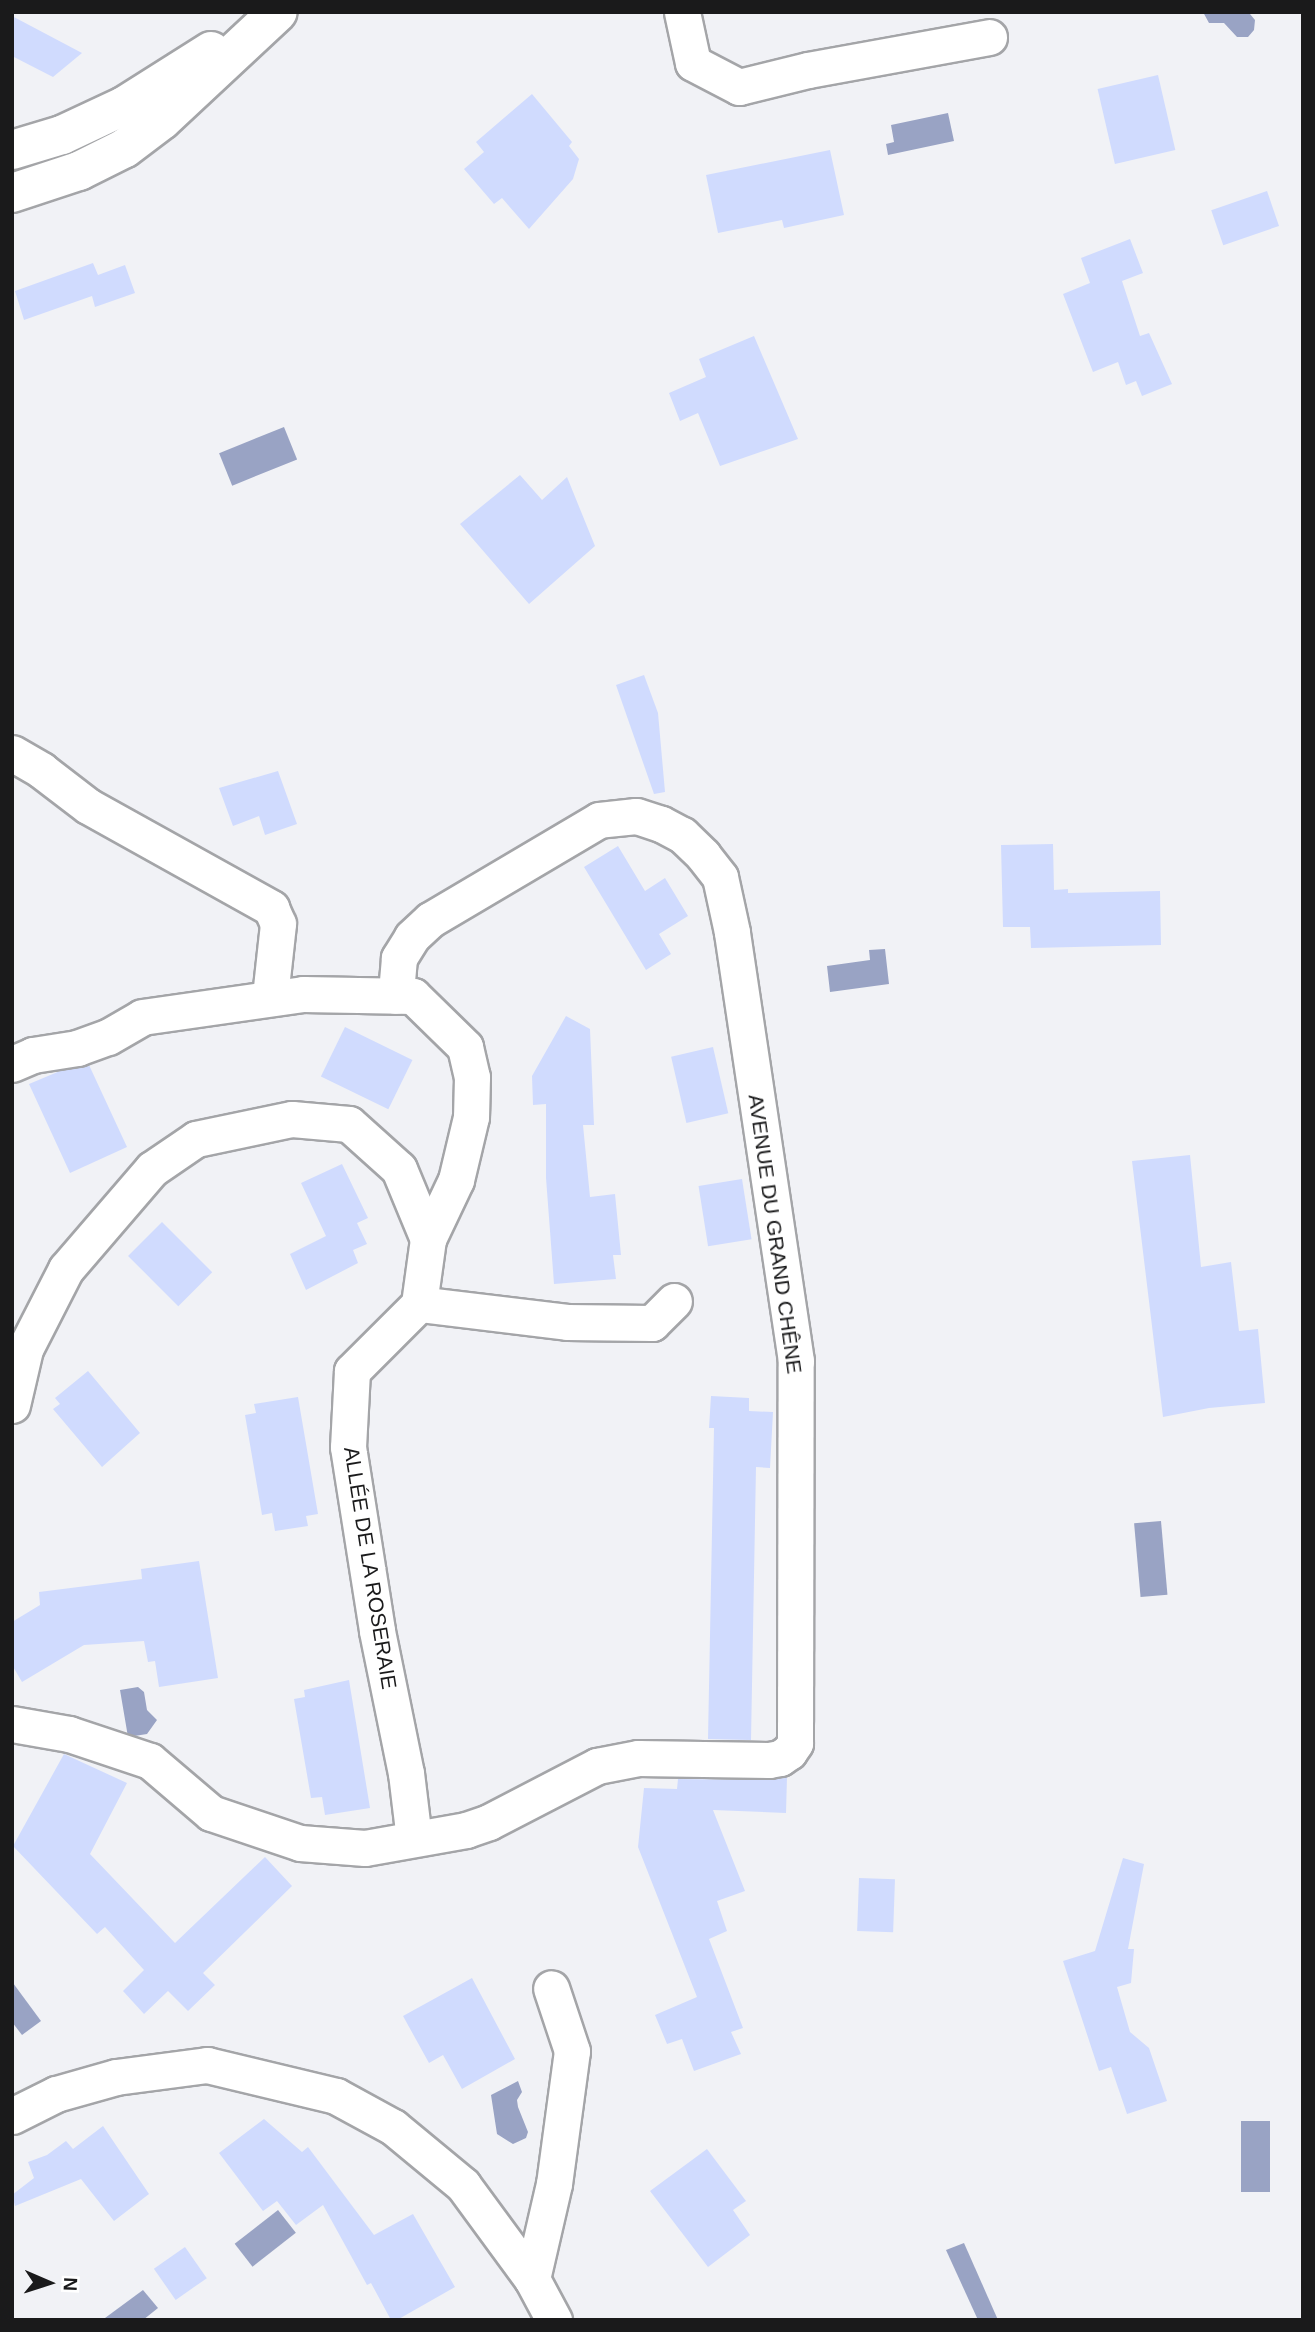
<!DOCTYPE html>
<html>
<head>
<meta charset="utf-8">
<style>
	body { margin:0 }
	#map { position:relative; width:1315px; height:2332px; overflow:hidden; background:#f1f2f6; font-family:Helvetica,sans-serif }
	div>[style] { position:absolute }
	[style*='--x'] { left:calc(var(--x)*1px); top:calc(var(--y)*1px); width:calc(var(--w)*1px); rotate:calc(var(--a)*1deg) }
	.water>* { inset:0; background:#99a3c4; transform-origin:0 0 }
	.building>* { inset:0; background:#d0dbfe; transform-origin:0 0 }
	.roads { filter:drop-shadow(2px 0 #a4a5a8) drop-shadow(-2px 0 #a4a5a8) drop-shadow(0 2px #a4a5a8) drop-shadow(0 -2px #a4a5a8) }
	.minor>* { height:35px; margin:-17.5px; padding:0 17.5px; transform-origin:17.5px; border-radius:17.5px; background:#fff }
	.secondary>* { height:38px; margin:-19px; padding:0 19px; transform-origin:19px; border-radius:19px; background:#fff }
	span { translate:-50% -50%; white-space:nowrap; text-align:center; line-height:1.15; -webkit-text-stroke:6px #fff; paint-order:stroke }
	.street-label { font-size:21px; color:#1a1a1b }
	.frame { position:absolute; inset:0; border:14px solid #1a1a1b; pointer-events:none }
	.north { position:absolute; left:14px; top:2248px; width:70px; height:70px; -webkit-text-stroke:5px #fff; paint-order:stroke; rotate:93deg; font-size:19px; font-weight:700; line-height:28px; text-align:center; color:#1a1a1b }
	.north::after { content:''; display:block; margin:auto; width:24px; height:32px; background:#1a1a1b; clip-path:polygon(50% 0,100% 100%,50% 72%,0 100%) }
</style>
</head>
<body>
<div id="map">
	<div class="water">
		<div style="clip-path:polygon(1203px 12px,1250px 14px,1255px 20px,1254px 30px,1248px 37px,1237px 37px,1224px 23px,1209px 23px)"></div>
		<div style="clip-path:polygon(948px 113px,954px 141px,888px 155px,886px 144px,894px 142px,891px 125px)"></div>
		<div style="left:284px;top:427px;width:35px;height:70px;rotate:68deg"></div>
		<div style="clip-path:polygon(885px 949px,889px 984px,830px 992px,827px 966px,870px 960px,869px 950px)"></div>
		<div style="left:1161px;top:1521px;width:74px;height:27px;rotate:85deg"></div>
		<div style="clip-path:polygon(138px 1687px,144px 1692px,147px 1710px,157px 1720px,147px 1734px,128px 1737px,120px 1690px)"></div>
		<div style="clip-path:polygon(13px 1983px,41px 2021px,22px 2035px,12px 2022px)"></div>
		<div style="clip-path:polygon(518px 2081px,522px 2092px,517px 2100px,518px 2107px,528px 2132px,526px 2138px,513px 2144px,497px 2134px,491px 2095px)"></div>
		<div style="left:1241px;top:2121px;width:29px;height:71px"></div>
		<div style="left:278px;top:2210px;width:29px;height:55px;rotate:52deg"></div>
		<div style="clip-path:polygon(964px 2243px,998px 2320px,978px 2320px,946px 2250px)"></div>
		<div style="clip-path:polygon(143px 2290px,158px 2308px,143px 2320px,107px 2320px,105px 2318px)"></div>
	</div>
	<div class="building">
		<div style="clip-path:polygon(12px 16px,82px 53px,53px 77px,12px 56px)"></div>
		<div style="left:1158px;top:75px;width:77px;height:62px;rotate:77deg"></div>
		<div style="clip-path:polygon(532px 94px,572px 142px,569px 146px,579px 159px,573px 179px,529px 229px,502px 198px,494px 204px,464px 169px,484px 152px,476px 142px)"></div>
		<div style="clip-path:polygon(830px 150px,844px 215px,784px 228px,782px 220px,718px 233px,706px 175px)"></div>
		<div style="left:1267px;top:191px;width:37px;height:59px;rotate:71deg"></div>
		<div style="clip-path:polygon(1130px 239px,1143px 273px,1122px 281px,1140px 336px,1149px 333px,1172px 384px,1142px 396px,1136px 381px,1126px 385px,1118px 362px,1093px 372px,1063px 294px,1090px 283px,1081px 258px)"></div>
		<div style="clip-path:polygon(93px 263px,98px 275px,125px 265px,135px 293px,95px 307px,92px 296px,24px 320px,15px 291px)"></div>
		<div style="clip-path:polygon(754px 336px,798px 439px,720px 466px,698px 413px,680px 421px,669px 393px,706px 377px,699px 359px)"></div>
		<div style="clip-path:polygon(520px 475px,542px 500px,567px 477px,595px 546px,529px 604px,460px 524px)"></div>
		<div style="clip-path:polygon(644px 675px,658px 713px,665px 792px,654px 794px,616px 685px)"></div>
		<div style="clip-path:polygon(278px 771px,297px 824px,265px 835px,259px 816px,233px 826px,219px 788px)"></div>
		<div style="clip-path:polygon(1053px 844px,1054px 890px,1068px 889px,1068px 893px,1160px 891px,1161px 945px,1031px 948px,1030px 927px,1003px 927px,1001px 845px)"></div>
		<div style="clip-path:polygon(618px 846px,645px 891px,665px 878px,688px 916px,659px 934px,671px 954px,646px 970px,584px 867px)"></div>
		<div style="clip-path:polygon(566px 1016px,590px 1029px,594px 1125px,583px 1125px,590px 1197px,615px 1194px,621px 1255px,613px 1255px,616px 1279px,554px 1284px,546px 1178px,546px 1104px,533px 1105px,532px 1076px)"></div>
		<div style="left:345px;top:1027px;width:75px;height:55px;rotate:26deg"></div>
		<div style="left:713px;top:1047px;width:68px;height:43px;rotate:77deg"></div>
		<div style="clip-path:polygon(89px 1065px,127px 1147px,70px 1173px,29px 1084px,60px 1071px)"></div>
		<div style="clip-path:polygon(1190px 1155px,1201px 1267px,1231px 1262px,1239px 1331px,1258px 1329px,1265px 1403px,1209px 1408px,1163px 1417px,1132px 1161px)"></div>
		<div style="clip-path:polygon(342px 1164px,368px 1218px,357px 1223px,367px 1244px,353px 1250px,358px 1263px,306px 1290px,290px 1254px,326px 1236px,301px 1183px)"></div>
		<div style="left:742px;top:1179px;width:61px;height:44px;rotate:81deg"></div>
		<div style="left:162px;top:1222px;width:71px;height:48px;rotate:45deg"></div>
		<div style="clip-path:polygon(88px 1371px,140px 1433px,102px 1467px,53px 1409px,60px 1404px,55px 1398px)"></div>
		<div style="clip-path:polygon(711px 1396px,749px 1398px,749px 1411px,773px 1412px,770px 1468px,756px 1467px,751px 1740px,708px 1739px,714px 1428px,709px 1428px)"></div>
		<div style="clip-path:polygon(298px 1397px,318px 1514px,306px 1516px,308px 1526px,275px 1531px,272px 1513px,262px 1515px,245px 1415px,256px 1413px,254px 1404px)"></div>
		<div style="clip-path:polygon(199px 1561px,218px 1678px,159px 1687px,155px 1661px,148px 1662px,144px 1641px,84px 1645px,22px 1682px,12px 1665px,12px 1622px,40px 1605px,39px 1592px,142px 1579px,141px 1569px)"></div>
		<div style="clip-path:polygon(349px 1680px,370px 1808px,325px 1815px,322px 1797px,311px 1798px,294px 1699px,305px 1697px,304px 1690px)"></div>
		<div style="clip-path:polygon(64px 1754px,127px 1783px,90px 1854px,175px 1943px,265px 1857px,292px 1886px,203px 1973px,215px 1985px,188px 2011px,168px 1991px,144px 2014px,123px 1991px,144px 1970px,105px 1927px,97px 1934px,13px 1846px)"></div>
		<div style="clip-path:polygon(787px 1777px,786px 1813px,713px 1810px,745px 1891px,717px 1901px,727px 1931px,709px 1939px,743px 2028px,731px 2032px,741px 2054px,694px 2071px,682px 2039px,667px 2044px,655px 2015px,697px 1997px,638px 1847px,644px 1788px,677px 1789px,678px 1779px,769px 1780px)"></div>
		<div style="clip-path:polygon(1123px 1858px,1144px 1864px,1128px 1949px,1134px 1949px,1131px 1983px,1117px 1987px,1130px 2032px,1149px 2048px,1167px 2101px,1127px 2114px,1111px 2067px,1099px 2071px,1063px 1961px,1095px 1951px)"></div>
		<div style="left:859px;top:1878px;width:36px;height:53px;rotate:2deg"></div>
		<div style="clip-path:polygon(472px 1978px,515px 2059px,462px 2089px,443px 2055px,429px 2063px,403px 2016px)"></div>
		<div style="clip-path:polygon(264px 2119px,302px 2152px,308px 2147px,374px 2235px,413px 2214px,455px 2287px,397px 2320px,391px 2320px,371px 2283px,367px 2285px,323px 2205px,296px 2225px,277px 2201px,263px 2211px,219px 2153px)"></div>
		<div style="clip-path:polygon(103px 2126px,149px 2194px,114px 2221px,81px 2179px,15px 2206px,12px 2195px,34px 2178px,28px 2162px,47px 2155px,66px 2141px,73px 2149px)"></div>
		<div style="clip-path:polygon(707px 2149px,746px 2201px,733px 2210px,750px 2235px,708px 2267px,650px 2191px)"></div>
		<div style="left:185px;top:2247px;width:38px;height:38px;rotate:55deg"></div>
	</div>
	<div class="roads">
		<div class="minor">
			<div style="--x:682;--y:12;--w:52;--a:77.8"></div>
			<div style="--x:693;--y:63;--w:52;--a:27.6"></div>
			<div style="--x:739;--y:87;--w:71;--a:-13.8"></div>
			<div style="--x:808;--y:70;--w:184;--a:-10.3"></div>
			<div style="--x:12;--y:753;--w:34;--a:30"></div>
			<div style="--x:41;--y:770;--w:59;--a:37.5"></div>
			<div style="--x:88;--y:806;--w:210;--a:29.1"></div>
			<div style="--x:271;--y:908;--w:17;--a:66"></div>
			<div style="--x:278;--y:924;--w:73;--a:96.3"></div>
			<div style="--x:12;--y:1064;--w:23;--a:-23"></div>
			<div style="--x:33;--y:1055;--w:45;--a:-9"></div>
			<div style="--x:77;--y:1048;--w:33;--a:-20"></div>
			<div style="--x:108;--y:1037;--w:39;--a:-30"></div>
			<div style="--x:142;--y:1017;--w:163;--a:-8.1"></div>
			<div style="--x:303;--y:994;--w:110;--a:1"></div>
			<div style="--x:413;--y:996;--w:73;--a:44.4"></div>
			<div style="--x:465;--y:1047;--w:31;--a:77"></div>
			<div style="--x:472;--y:1077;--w:40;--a:91.4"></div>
			<div style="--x:471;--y:1117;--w:65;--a:103.4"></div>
			<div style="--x:456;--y:1180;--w:65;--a:115.4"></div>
			<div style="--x:419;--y:1304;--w:149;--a:6.9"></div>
			<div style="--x:567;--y:1322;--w:85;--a:0.7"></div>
			<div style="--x:652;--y:1323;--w:31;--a:-45"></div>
			<div style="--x:12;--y:1405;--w:57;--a:-76.9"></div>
			<div style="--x:25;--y:1349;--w:90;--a:-62.9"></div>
			<div style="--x:66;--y:1269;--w:132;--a:-49.3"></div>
			<div style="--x:152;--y:1169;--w:53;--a:-34.3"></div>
			<div style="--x:196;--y:1139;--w:98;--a:-11.8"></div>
			<div style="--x:292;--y:1119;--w:57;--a:5"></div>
			<div style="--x:349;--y:1124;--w:67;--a:42"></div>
			<div style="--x:399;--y:1169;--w:76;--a:67.5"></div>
			<div style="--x:428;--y:1239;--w:66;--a:97.9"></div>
			<div style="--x:419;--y:1304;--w:95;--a:135"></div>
			<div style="--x:352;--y:1371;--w:76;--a:93"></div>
			<div style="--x:348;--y:1447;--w:186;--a:81"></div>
			<div style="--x:377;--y:1631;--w:145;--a:78.5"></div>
			<div style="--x:406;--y:1773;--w:66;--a:83.1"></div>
			<div style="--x:12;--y:1724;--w:58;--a:10"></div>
			<div style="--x:69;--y:1734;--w:85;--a:18.4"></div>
			<div style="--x:150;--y:1761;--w:80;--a:40.4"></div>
			<div style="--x:211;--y:1813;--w:94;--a:18.6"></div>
			<div style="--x:300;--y:1843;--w:65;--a:4.4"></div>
			<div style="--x:365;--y:1848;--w:103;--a:-10.1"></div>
			<div style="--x:466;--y:1830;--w:24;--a:-19"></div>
			<div style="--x:489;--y:1822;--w:122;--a:-27.4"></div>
			<div style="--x:597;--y:1766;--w:42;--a:-11"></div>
			<div style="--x:638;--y:1758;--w:131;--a:0.9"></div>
			<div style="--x:769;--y:1760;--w:11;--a:-10"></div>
			<div style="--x:780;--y:1758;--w:11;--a:-34"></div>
			<div style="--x:789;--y:1752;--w:11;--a:-56"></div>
			<div style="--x:795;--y:1743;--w:382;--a:-89.9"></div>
			<div style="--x:796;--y:1361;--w:434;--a:-98.5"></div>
			<div style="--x:732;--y:932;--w:56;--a:-102.3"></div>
			<div style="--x:720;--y:877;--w:28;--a:-128"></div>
			<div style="--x:703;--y:855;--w:29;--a:-136"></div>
			<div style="--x:682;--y:835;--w:24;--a:-152"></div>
			<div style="--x:661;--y:824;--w:26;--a:-162"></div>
			<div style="--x:636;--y:816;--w:37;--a:174"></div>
			<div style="--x:599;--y:820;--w:196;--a:149.4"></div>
			<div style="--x:430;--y:920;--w:25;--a:137"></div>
			<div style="--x:412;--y:937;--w:25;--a:122"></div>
			<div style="--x:399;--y:958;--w:38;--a:95"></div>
			<div style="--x:12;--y:2116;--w:49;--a:-26.6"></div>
			<div style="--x:56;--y:2094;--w:62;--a:-15.8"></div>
			<div style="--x:116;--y:2077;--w:92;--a:-7.5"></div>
			<div style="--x:207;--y:2065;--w:133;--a:13.5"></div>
			<div style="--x:336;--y:2096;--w:65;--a:28.5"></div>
			<div style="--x:393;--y:2127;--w:91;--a:39.6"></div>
			<div style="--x:463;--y:2185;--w:117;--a:53.7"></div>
			<div style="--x:532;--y:2279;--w:47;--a:61.8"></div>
			<div style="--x:532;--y:2279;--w:98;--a:-77"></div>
			<div style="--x:554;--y:2184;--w:134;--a:-82.3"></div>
			<div style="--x:572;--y:2051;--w:66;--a:-108.4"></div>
		</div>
		<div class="secondary">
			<div style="--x:12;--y:150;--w:52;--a:-16.7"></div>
			<div style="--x:62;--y:135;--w:68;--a:-25.1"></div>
			<div style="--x:124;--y:106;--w:103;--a:-32.3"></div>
			<div style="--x:12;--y:193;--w:71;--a:-18.2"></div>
			<div style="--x:79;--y:171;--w:51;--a:-26.6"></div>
			<div style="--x:125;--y:148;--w:46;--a:-37.1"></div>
			<div style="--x:162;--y:120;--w:158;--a:-43"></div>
		</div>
	</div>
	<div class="street-label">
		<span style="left:775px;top:1234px;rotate:82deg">AVENUE DU GRAND CHÊNE</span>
		<span style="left:370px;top:1568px;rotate:81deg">ALLÉE DE LA ROSERAIE</span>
	</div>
	<div class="frame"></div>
	<div class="north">N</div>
</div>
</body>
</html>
